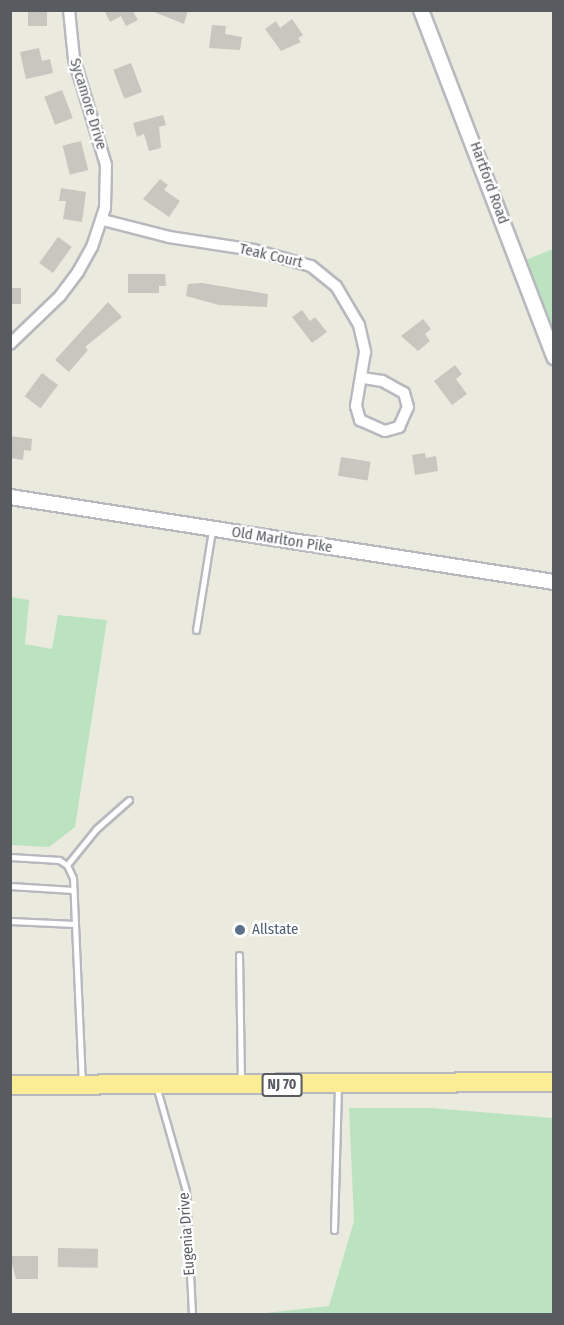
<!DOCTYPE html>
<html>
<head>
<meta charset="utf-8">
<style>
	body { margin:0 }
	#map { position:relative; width:564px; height:1325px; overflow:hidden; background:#ebeadf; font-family:"Fira Sans Condensed",sans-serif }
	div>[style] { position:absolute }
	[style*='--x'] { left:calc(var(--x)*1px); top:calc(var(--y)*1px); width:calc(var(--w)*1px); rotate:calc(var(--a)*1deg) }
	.green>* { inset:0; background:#bce3bf }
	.building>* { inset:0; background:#c8c6bf; transform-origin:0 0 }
	.roads { filter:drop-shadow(2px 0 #b7b9be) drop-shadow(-2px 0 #b7b9be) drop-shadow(0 2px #b7b9be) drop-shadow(0 -2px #b7b9be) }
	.service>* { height:5px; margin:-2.5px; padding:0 2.5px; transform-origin:2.5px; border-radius:2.5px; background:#fff }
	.minor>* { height:10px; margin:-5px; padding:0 5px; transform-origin:5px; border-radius:5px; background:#fff }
	.tertiary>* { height:14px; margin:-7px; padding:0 7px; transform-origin:7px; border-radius:7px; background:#fff }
	.trunk>* { height:18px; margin:-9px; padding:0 9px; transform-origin:9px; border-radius:9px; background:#faed96 }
	.dots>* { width:16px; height:16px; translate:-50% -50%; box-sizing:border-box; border:3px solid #fff; border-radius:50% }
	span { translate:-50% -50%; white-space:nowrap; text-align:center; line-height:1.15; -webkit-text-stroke:4.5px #fff; paint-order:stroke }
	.shield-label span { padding:2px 4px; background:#fff; border:2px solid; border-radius:4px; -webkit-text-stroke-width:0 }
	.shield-label { font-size:14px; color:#585b60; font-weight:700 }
	.street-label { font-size:15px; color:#585b60 }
	.service-label { font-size:15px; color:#4e5e75 }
	.left { translate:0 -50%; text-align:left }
	.frame { position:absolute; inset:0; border:12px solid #585b60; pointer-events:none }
</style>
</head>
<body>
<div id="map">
	<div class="green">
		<div style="clip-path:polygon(553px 249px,553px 344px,523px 261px)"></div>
		<div style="clip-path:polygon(11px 597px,29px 600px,25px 644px,52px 649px,58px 615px,107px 620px,75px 827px,49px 847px,11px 845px)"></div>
		<div style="clip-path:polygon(349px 1108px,431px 1108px,553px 1118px,553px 1314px,256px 1314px,329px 1306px,354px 1221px)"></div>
	</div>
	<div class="building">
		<div style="left:28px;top:10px;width:19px;height:16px"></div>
		<div style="clip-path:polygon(104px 10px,132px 10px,138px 20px,126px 26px,121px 16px,110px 22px)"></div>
		<div style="clip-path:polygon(149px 10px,188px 10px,184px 24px)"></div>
		<div style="clip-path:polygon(292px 19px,303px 35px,298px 38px,301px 42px,281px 51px,265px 29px,276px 21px,280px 28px)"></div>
		<div style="clip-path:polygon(212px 25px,226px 26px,225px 34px,242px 37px,240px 50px,209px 48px)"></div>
		<div style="clip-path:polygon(39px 48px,42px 61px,50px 59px,53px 73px,26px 79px,20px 52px)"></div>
		<div style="left:131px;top:63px;width:31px;height:19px;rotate:69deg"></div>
		<div style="left:62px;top:90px;width:30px;height:19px;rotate:69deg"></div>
		<div style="clip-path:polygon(163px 115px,166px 125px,159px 127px,161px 148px,149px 151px,144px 134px,137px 137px,133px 123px)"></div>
		<div style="left:81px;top:141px;width:30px;height:19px;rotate:76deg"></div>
		<div style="clip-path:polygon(160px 179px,168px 185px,164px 190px,180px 201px,169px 217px,143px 199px)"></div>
		<div style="clip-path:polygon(61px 188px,86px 192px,82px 222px,63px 219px,66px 201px,59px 201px)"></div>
		<div style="left:58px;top:237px;width:17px;height:32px;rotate:36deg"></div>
		<div style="clip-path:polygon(128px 274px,165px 274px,166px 286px,159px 286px,159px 293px,128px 293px)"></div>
		<div style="clip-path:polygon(202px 283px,268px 294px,267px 307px,219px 305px,186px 296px,188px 284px)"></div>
		<div style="left:10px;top:288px;width:11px;height:16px"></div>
		<div style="clip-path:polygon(108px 302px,122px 317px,85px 347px,88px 350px,69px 372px,55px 360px)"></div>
		<div style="clip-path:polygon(302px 310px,310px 321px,315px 317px,327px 332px,312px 343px,292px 317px)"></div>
		<div style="clip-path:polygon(423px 319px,431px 329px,425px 334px,430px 341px,418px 351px,401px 336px)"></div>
		<div style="clip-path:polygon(455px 365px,462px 374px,456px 379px,467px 394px,452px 405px,434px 381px)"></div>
		<div style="left:42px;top:373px;width:20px;height:29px;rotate:37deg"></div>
		<div style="clip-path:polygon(10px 436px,32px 439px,31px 451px,24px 450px,23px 460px,10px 458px)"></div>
		<div style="clip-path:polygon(425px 453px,426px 458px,436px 456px,438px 471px,415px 475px,412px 455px)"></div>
		<div style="left:341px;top:457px;width:30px;height:19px;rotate:9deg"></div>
		<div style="left:58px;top:1248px;width:40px;height:19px;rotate:1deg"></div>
		<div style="clip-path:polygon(10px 1256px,38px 1256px,38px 1279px,16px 1279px)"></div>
	</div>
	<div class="roads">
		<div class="service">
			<div style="--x:196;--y:630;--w:101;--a:-80.9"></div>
			<div style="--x:10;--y:857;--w:49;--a:3.5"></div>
			<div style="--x:59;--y:860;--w:9;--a:32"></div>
			<div style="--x:67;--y:865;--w:14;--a:65"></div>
			<div style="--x:73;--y:878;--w:205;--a:87.5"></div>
			<div style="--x:67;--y:865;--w:46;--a:-51.1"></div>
			<div style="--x:96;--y:829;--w:44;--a:-41.3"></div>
			<div style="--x:10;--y:886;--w:63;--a:3.6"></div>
			<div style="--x:10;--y:921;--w:65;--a:2.6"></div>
			<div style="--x:239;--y:955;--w:125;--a:89.1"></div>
			<div style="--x:157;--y:1089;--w:106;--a:74.1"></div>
			<div style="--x:186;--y:1191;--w:123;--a:87.2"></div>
			<div style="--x:334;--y:1230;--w:144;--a:-88.4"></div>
		</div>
		<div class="minor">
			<div style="--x:103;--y:220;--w:68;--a:14.4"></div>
			<div style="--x:169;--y:237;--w:86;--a:8.7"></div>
			<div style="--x:254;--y:250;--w:59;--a:15.7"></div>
			<div style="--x:311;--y:266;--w:32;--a:39"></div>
			<div style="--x:336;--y:286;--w:45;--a:59.5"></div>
			<div style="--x:359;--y:325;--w:28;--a:77"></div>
			<div style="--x:365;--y:352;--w:55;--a:99.5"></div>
			<div style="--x:356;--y:406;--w:15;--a:74"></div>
			<div style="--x:360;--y:420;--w:27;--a:24"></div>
			<div style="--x:385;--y:431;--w:15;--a:-16"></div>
			<div style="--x:399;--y:427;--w:22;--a:-66"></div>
			<div style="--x:408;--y:407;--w:15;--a:-106"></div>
			<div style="--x:404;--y:393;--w:25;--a:-151"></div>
			<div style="--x:382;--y:381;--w:20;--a:-171"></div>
			<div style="--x:10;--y:344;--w:69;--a:-43.8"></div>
			<div style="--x:60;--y:296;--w:30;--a:-53"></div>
			<div style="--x:78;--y:272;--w:29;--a:-61"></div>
			<div style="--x:92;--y:247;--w:41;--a:-71.6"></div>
			<div style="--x:105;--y:208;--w:43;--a:-88.7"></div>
			<div style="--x:106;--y:165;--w:111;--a:-106.8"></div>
			<div style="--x:74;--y:59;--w:49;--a:-95.8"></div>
		</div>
		<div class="tertiary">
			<div style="--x:421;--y:10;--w:372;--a:69"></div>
			<div style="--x:10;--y:497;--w:551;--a:8.88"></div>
		</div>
		<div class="trunk">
			<div style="--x:10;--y:1085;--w:544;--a:-0.32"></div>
		</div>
	</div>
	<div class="dots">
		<div style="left:240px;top:930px;background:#5c6f8a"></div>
	</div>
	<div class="shield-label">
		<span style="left:282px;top:1085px">NJ 70</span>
	</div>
	<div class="street-label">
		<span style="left:88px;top:104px;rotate:73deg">Sycamore Drive</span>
		<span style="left:489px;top:183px;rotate:70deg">Hartford Road</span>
		<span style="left:271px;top:256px;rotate:13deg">Teak Court</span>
		<span style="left:282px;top:540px;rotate:9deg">Old Marlton Pike</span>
		<span style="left:187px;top:1234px;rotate:-94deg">Eugenia Drive</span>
	</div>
	<div class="service-label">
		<span class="left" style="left:252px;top:930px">Allstate</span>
	</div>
	<div class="frame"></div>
</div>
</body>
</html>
